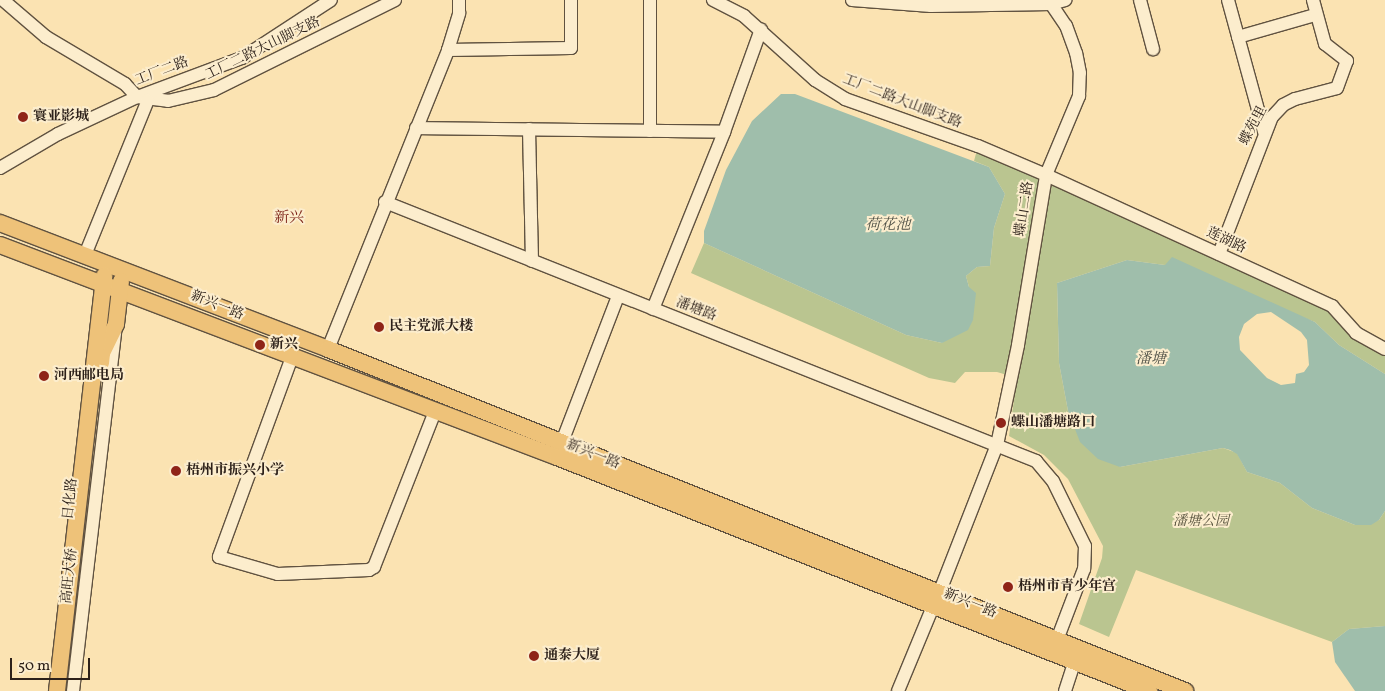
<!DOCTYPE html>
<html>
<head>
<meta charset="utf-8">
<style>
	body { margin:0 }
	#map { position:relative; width:1385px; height:691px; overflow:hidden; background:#fbe3b2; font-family:Vollkorn,"Noto Serif SC",serif }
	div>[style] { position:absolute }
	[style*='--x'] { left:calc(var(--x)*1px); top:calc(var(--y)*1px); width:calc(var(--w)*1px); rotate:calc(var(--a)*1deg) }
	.green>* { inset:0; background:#bac590 }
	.water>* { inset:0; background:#9fbeab }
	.roads { filter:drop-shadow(1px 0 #605240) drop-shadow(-1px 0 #605240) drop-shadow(0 1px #605240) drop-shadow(0 -1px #605240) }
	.minor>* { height:12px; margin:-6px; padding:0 6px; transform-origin:6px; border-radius:6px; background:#fcedcd }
	.major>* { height:16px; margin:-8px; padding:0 8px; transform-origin:8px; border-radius:8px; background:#eec279 }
	.dots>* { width:14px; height:14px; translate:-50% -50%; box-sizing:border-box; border:2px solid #fcedcd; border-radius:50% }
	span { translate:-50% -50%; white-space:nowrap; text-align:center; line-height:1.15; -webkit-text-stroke:4px #fcedcd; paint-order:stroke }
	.street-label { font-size:14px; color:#2d211a }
	.poi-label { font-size:14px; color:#2d211a; font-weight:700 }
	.left { translate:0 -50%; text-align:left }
	.park-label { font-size:14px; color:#57523d; font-style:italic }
	.neighbourhood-label { font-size:15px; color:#7a1f14 }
	.water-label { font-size:15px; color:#4f5046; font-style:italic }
	.scale { position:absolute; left:10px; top:658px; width:80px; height:22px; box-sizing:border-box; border:2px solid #2d211a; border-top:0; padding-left:6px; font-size:15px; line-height:18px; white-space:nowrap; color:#2d211a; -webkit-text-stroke:4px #fcedcd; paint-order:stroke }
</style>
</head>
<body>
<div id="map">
	<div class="green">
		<div style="clip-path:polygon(978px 146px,1329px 305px,1385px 349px,1385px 374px,1339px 345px,1315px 322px,1165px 265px,1127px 260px,1057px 283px,1059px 363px,1068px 411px,1120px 467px,1223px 448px,1237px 453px,1247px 472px,1280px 483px,1312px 508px,1355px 525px,1379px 520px,1385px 511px,1385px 626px,1349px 629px,1332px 642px,1136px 570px,1109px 637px,1079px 624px,1102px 558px,1103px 546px,1068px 479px,1044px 455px,1009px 436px,1017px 378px,997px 372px,965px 372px,955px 383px,929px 378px,691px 273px,704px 243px,906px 335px,942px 343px,969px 287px,966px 276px,977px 267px,990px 266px,994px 228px,1005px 194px,989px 167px,974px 161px)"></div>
	</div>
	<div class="water">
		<div style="clip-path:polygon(781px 94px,795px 94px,989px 167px,1005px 194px,994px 228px,990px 266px,977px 267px,966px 276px,969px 287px,976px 293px,973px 320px,968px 330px,942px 343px,906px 335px,704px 243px,704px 231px,726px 170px,752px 121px)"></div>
		<div style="clip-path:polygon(evenodd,1172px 257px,1315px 322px,1339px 345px,1385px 374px,1385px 511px,1379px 520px,1371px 525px,1355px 525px,1312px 508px,1280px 483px,1247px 472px,1237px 454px,1230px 450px,1223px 448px,1120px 467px,1098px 459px,1080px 442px,1068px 411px,1059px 363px,1057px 283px,1127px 260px,1165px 265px,1172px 257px,1271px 312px,1301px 332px,1307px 340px,1309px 365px,1304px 372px,1296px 374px,1295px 383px,1281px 385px,1267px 378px,1240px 350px,1239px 337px,1244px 324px,1257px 314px,1271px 312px)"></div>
		<div style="clip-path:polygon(1385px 626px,1385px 691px,1355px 691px,1335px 662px,1332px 642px,1349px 629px)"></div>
	</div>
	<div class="roads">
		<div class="minor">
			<div style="--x:3;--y:0;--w:57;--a:40.7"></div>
			<div style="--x:46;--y:37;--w:92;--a:30.7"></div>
			<div style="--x:125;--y:84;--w:18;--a:47"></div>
			<div style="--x:713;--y:0;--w:35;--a:27"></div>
			<div style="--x:744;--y:16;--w:96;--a:42"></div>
			<div style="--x:815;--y:80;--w:36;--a:32"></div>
			<div style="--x:845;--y:99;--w:141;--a:19.5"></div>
			<div style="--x:978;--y:146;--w:74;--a:23.1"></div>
			<div style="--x:1046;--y:175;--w:315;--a:24.6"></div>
			<div style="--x:1332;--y:306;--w:36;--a:48"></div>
			<div style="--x:1356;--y:333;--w:33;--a:29"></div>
			<div style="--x:852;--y:0;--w:79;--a:4.3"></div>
			<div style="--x:931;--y:6;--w:120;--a:-1"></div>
			<div style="--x:1051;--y:4;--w:15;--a:-16"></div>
			<div style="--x:1140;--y:0;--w:51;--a:75.1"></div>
			<div style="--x:1228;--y:0;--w:137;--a:74.7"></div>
			<div style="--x:1238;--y:37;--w:80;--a:-15.9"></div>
			<div style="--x:448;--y:50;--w:123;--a:-0.9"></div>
			<div style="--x:571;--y:48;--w:48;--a:-90"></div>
			<div style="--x:137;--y:97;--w:31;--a:7"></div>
			<div style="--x:168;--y:101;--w:47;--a:-13.4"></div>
			<div style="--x:214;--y:90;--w:202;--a:-26.4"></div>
			<div style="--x:416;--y:128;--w:308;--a:0.7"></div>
			<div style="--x:529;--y:129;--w:132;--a:88.7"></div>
			<div style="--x:650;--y:131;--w:131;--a:-90"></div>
			<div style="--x:0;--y:168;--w:67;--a:-30.4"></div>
			<div style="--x:58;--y:134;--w:87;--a:-25.1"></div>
			<div style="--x:137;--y:97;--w:112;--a:-20.4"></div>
			<div style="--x:242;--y:58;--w:106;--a:-33.1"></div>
			<div style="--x:385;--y:202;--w:701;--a:21.7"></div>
			<div style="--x:1036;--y:461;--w:26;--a:50"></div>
			<div style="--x:1053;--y:481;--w:72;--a:63.8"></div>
			<div style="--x:1085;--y:546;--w:23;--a:92"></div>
			<div style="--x:1084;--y:569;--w:85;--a:110.8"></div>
			<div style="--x:1219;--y:254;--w:147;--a:-68.9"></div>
			<div style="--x:1272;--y:117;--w:16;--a:-47"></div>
			<div style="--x:1283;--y:105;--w:13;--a:-27"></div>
			<div style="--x:1295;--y:99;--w:43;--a:-14.7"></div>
			<div style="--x:1337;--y:88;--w:29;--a:-70"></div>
			<div style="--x:1347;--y:61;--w:28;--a:-142"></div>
			<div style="--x:1325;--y:44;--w:46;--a:-105.3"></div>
			<div style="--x:85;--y:255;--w:167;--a:-67.9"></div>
			<div style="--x:653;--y:309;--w:191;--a:-68.1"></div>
			<div style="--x:724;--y:132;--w:109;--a:-70.2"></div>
			<div style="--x:328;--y:349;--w:322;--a:-68.1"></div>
			<div style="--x:448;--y:50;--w:39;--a:-73"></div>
			<div style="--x:459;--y:13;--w:13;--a:-90"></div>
			<div style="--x:292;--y:357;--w:213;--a:110.1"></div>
			<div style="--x:219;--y:557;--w:61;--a:16.1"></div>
			<div style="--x:278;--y:574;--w:91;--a:-2.5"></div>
			<div style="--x:369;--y:570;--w:6;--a:-31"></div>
			<div style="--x:374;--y:567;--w:168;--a:-68.6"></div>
			<div style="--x:562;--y:442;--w:156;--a:-69"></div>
			<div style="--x:940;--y:591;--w:157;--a:-68.7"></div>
			<div style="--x:997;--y:445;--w:102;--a:-78.1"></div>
			<div style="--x:1018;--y:345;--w:172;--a:-80.6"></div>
			<div style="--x:1046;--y:175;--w:86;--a:-67.3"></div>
			<div style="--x:1079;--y:96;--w:23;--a:-88"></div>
			<div style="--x:1080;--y:73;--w:20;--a:-101"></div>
			<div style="--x:1076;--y:53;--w:29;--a:-110"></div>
			<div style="--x:1066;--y:26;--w:27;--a:-124"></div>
			<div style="--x:73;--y:691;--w:360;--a:-83.3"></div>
			<div style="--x:898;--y:691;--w:94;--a:-67.5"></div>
			<div style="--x:1065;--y:691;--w:40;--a:-72"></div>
		</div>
		<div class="major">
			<div style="--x:0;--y:223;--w:351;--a:21"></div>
			<div style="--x:328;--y:349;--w:923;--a:21.76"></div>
			<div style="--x:0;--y:245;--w:596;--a:20.84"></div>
			<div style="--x:557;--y:457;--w:637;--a:21.57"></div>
			<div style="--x:101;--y:363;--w:10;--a:-84"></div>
			<div style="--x:102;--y:353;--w:32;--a:-64"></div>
			<div style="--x:116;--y:324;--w:43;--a:-83.4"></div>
			<div style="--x:57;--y:691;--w:418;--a:-83.5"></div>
		</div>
	</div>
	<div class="dots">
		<div style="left:23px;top:117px;background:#8f2418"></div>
		<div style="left:379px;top:327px;background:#8f2418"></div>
		<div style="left:260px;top:345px;background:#8f2418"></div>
		<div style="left:44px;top:376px;background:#8f2418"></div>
		<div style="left:1001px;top:423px;background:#8f2418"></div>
		<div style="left:176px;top:471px;background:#8f2418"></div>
		<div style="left:1008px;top:587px;background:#8f2418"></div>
		<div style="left:534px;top:656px;background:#8f2418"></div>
	</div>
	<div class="street-label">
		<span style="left:263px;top:49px;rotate:-26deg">工厂二路大山脚支路</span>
		<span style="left:162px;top:72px;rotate:-21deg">工厂二路</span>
		<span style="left:902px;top:102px;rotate:21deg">工厂二路大山脚支路</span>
		<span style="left:1254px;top:126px;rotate:-62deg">蝶苑里</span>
		<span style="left:1025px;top:209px;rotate:-81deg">蝶山二路</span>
		<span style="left:1226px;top:241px;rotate:25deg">莲湖路</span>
		<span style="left:217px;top:306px;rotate:22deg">新兴一路</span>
		<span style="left:696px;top:310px;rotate:21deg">潘塘路</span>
		<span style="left:593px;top:455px;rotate:22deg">新兴一路</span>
		<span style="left:71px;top:499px;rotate:-84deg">日化路</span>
		<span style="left:70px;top:576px;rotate:-84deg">高旺大桥</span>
		<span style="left:970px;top:604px;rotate:22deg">新兴一路</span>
	</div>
	<div class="poi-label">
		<span class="left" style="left:33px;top:117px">寰亚影城</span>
		<span class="left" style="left:389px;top:327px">民主党派大楼</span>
		<span class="left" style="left:270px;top:345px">新兴</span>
		<span class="left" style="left:54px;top:376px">河西邮电局</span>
		<span class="left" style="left:1011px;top:423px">蝶山潘塘路口</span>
		<span class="left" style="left:186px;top:471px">梧州市振兴小学</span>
		<span class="left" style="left:1018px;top:587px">梧州市青少年宫</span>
		<span class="left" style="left:544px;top:656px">通泰大厦</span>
	</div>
	<div class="park-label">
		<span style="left:1201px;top:522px">潘塘公园</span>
	</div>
	<div class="neighbourhood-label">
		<span style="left:289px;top:219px">新兴</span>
	</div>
	<div class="water-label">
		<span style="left:888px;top:226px">荷花池</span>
		<span style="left:1151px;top:360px">潘塘</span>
	</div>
	<div class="scale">50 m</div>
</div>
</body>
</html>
